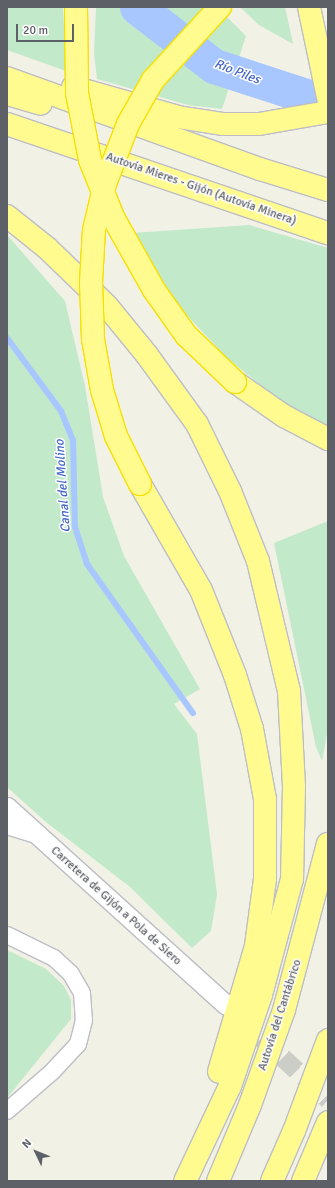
<!DOCTYPE html>
<html>
<head>
<meta charset="utf-8">
<style>
	body { margin:0 }
	#map { position:relative; width:335px; height:1188px; overflow:hidden; background:#f1f1e6; font-family:Signika,sans-serif }
	div>[style] { position:absolute }
	[style*='--x'] { left:calc(var(--x)*1px); top:calc(var(--y)*1px); width:calc(var(--w)*1px); rotate:calc(var(--a)*1deg) }
	.green>* { inset:0; background:#c2e9ca }
	.stream>* { height:6px; margin:-3px; padding:0 3px; transform-origin:3px; border-radius:3px; background:#a8c6ff }
	.river>* { height:35px; margin:-17.5px; padding:0 17.5px; transform-origin:17.5px; border-radius:17.5px; background:#a8c6ff }
	.tertiary-tunnel>* { height:19px; margin-top:-9.5px; transform-origin:0; background:repeating-linear-gradient(90deg,#cccdc6 0 19px,transparent 0 29px) }
	.roads { filter:drop-shadow(1px 0 #bdbec5) drop-shadow(-1px 0 #bdbec5) drop-shadow(0 1px #bdbec5) drop-shadow(0 -1px #bdbec5) }
	.minor>* { height:16px; margin:-8px; padding:0 8px; transform-origin:8px; border-radius:8px; background:#fff }
	.tertiary>* { height:19px; margin:-9.5px; padding:0 9.5px; transform-origin:9.5px; border-radius:9.5px; background:#fff }
	.motorway>* { height:22px; margin:-11px; padding:0 11px; transform-origin:11px; border-radius:11px; background:#fffb8f }
	.bridges { filter:drop-shadow(1px 0 #f7e000) drop-shadow(-1px 0 #f7e000) drop-shadow(0 1px #f7e000) drop-shadow(0 -1px #f7e000) }
	.motorway-bridge>* { height:22px; margin:-11px; padding:0 11px; transform-origin:11px; border-radius:11px; background:#fffb8f }
	span { translate:-50% -50%; white-space:nowrap; text-align:center; line-height:1.15; -webkit-text-stroke:3px #fff; paint-order:stroke }
	.street-label { font-size:12px; color:#5e6067 }
	.water-label { font-size:13px; color:#4367ca; font-style:italic }
	.frame { position:absolute; inset:0; border:8px solid #5e6067; pointer-events:none }
	.north { position:absolute; left:16px; top:1132px; width:40px; height:40px; -webkit-text-stroke:3px #fff; paint-order:stroke; rotate:313deg; font-size:11px; font-weight:700; line-height:16px; text-align:center; color:#5e6067 }
	.north::after { content:''; display:block; margin:auto; width:14px; height:18px; background:#5e6067; clip-path:polygon(50% 0,100% 100%,50% 72%,0 100%) }
	.scale { position:absolute; left:16px; top:24px; width:58px; height:18px; box-sizing:border-box; border:2px solid #5e6067; border-top:0; padding-left:5px; font-size:12px; line-height:14px; white-space:nowrap; color:#5e6067; -webkit-text-stroke:3px #fff; paint-order:stroke }
</style>
</head>
<body>
<div id="map">
	<div class="green">
		<div style="clip-path:polygon(7px 7px,63px 7px,66px 71px,7px 50px)"></div>
		<div style="clip-path:polygon(96px 7px,217px 7px,246px 36px,222px 109px,188px 105px,97px 79px,94px 53px)"></div>
		<div style="clip-path:polygon(240px 7px,285px 7px,293px 44px,259px 25px)"></div>
		<div style="clip-path:polygon(249px 225px,328px 248px,328px 427px,282px 402px,228px 359px,179px 307px,133px 233px)"></div>
		<div style="clip-path:polygon(7px 235px,65px 301px,85px 386px,103px 497px,124px 556px,200px 689px,174px 704px,197px 734px,217px 894px,211px 931px,192px 948px,130px 887px,46px 822px,7px 787px)"></div>
		<div style="clip-path:polygon(328px 521px,328px 728px,322px 761px,316px 747px,274px 543px)"></div>
		<div style="clip-path:polygon(7px 950px,46px 969px,64px 986px,71px 1000px,71px 1019px,7px 1098px)"></div>
	</div>
	<div class="stream">
		<div style="--x:7;--y:338;--w:91;--a:53.5"></div>
		<div style="--x:61;--y:411;--w:31;--a:68"></div>
		<div style="--x:73;--y:440;--w:87;--a:88.7"></div>
		<div style="--x:75;--y:527;--w:39;--a:72"></div>
		<div style="--x:87;--y:564;--w:183;--a:54.6"></div>
	</div>
	<div class="river">
		<div style="--x:137;--y:7;--w:97;--a:37.5"></div>
		<div style="--x:214;--y:66;--w:120;--a:18"></div>
	</div>
	<div class="tertiary-tunnel">
		<div style="--x:240;--y:1018;--w:120;--a:42.6"></div>
	</div>
	<div class="roads">
		<div class="minor">
			<div style="--x:7;--y:826;--w:30;--a:17"></div>
			<div style="--x:7;--y:935;--w:52;--a:26.1"></div>
			<div style="--x:54;--y:958;--w:23;--a:43"></div>
			<div style="--x:71;--y:974;--w:22;--a:60"></div>
			<div style="--x:82;--y:993;--w:27;--a:86"></div>
			<div style="--x:84;--y:1020;--w:25;--a:104"></div>
			<div style="--x:78;--y:1044;--w:37;--a:133"></div>
			<div style="--x:53;--y:1071;--w:61;--a:139"></div>
		</div>
		<div class="tertiary">
			<div style="--x:7;--y:807;--w:295;--a:42.1"></div>
		</div>
		<div class="motorway">
			<div style="--x:309;--y:7;--w:92;--a:78.1"></div>
			<div style="--x:7;--y:78;--w:269;--a:19.8"></div>
			<div style="--x:260;--y:169;--w:71;--a:17.2"></div>
			<div style="--x:73;--y:87;--w:109;--a:15.9"></div>
			<div style="--x:178;--y:117;--w:46;--a:8.8"></div>
			<div style="--x:223;--y:124;--w:36;--a:0"></div>
			<div style="--x:259;--y:124;--w:70;--a:-9.9"></div>
			<div style="--x:7;--y:94;--w:35;--a:16"></div>
			<div style="--x:7;--y:124;--w:339;--a:18.8"></div>
			<div style="--x:7;--y:216;--w:51;--a:38.7"></div>
			<div style="--x:47;--y:248;--w:83;--a:44"></div>
			<div style="--x:107;--y:306;--w:63;--a:50.8"></div>
			<div style="--x:147;--y:355;--w:85;--a:54.1"></div>
			<div style="--x:197;--y:424;--w:75;--a:63.8"></div>
			<div style="--x:230;--y:491;--w:75;--a:68.2"></div>
			<div style="--x:258;--y:561;--w:134;--a:76.6"></div>
			<div style="--x:289;--y:691;--w:95;--a:87"></div>
			<div style="--x:294;--y:786;--w:93;--a:91.2"></div>
			<div style="--x:292;--y:879;--w:120;--a:105"></div>
			<div style="--x:261;--y:995;--w:96;--a:108.8"></div>
			<div style="--x:230;--y:1086;--w:105;--a:115.3"></div>
			<div style="--x:235;--y:382;--w:60;--a:34.8"></div>
			<div style="--x:284;--y:416;--w:50;--a:27.6"></div>
			<div style="--x:140;--y:484;--w:122;--a:60.1"></div>
			<div style="--x:201;--y:590;--w:92;--a:68.2"></div>
			<div style="--x:235;--y:675;--w:57;--a:72.5"></div>
			<div style="--x:252;--y:729;--w:71;--a:79.5"></div>
			<div style="--x:265;--y:799;--w:80;--a:90"></div>
			<div style="--x:265;--y:879;--w:68;--a:97.7"></div>
			<div style="--x:256;--y:946;--w:131;--a:106.4"></div>
			<div style="--x:218;--y:1181;--w:82;--a:-67.2"></div>
			<div style="--x:250;--y:1105;--w:101;--a:-70.3"></div>
			<div style="--x:284;--y:1010;--w:172;--a:-75.2"></div>
			<div style="--x:272;--y:1181;--w:55;--a:-66.3"></div>
			<div style="--x:294;--y:1131;--w:97;--a:-69.5"></div>
			<div style="--x:303;--y:1181;--w:64;--a:-67"></div>
		</div>
	</div>
	<div class="bridges">
		<div class="motorway-bridge">
			<div style="--x:76;--y:7;--w:86;--a:89.3"></div>
			<div style="--x:77;--y:93;--w:68;--a:79"></div>
			<div style="--x:90;--y:160;--w:64;--a:67.9"></div>
			<div style="--x:114;--y:219;--w:81;--a:60.6"></div>
			<div style="--x:154;--y:290;--w:55;--a:54.6"></div>
			<div style="--x:186;--y:335;--w:68;--a:43.8"></div>
			<div style="--x:140;--y:484;--w:54;--a:-116.6"></div>
			<div style="--x:116;--y:436;--w:48;--a:-106.9"></div>
			<div style="--x:102;--y:390;--w:52;--a:-100"></div>
			<div style="--x:93;--y:339;--w:56;--a:-92"></div>
			<div style="--x:91;--y:283;--w:53;--a:-86.8"></div>
			<div style="--x:94;--y:230;--w:47;--a:-76.6"></div>
			<div style="--x:105;--y:184;--w:64;--a:-69"></div>
			<div style="--x:128;--y:124;--w:51;--a:-60.4"></div>
			<div style="--x:153;--y:80;--w:99;--a:-47.5"></div>
		</div>
	</div>
	<div class="street-label">
		<span style="left:201px;top:189px;rotate:19deg">Autovía Mieres - Gijón (Autovía Minera)</span>
		<span style="left:116px;top:906px;rotate:42deg">Carretera de Gijón a Pola de Siero</span>
		<span style="left:280px;top:1015px;rotate:-72deg">Autovía del Cantábrico</span>
	</div>
	<div class="water-label">
		<span style="left:237px;top:72px;rotate:21deg">Río Piles</span>
		<span style="left:63px;top:486px;rotate:-94deg">Canal del Molino</span>
	</div>
	<div class="frame"></div>
	<div class="north">N</div>
	<div class="scale">20 m</div>
</div>
</body>
</html>
